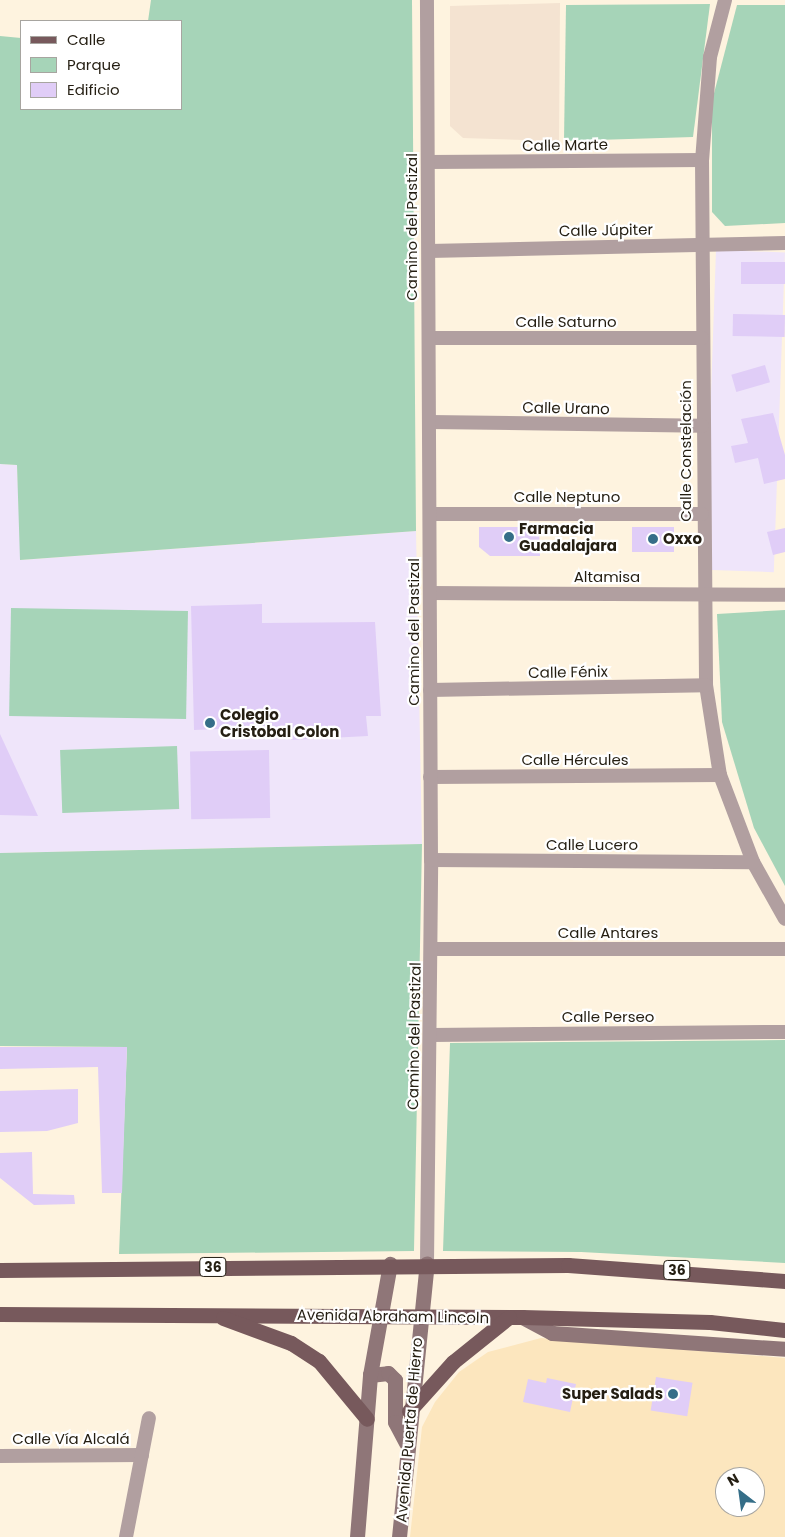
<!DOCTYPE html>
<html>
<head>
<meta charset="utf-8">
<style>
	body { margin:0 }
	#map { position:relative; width:785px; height:1537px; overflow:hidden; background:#fef3df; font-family:Poppins,sans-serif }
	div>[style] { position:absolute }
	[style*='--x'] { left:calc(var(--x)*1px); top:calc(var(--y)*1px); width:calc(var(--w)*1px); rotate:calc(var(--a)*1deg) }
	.built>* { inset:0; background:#fce6be }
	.industrial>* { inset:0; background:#f4e3d1 }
	.education>* { inset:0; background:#efe5fa; transform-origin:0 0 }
	.green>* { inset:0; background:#a6d4b8; transform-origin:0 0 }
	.building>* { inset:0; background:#e0cdf7; transform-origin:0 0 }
	.street>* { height:14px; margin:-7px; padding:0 7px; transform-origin:7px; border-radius:7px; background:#b19fa0 }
	.secondary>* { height:15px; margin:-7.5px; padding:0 7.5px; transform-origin:7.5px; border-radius:7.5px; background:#8f7678 }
	.primary>* { height:15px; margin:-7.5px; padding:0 7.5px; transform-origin:7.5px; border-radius:7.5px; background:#77595c }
	.dots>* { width:14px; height:14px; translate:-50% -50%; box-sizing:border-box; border:2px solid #fff; border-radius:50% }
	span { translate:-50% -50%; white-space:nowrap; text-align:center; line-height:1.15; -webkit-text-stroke:4.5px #fff; paint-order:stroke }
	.shield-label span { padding:1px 4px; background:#fff; border:1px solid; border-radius:4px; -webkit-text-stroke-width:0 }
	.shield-label { font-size:14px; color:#241e12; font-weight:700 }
	.street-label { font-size:15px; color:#241e12 }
	.poi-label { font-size:15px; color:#241e12; font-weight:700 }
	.left { translate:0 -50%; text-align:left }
	.right { translate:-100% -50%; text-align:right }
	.legend { position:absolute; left:20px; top:20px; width:162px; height:90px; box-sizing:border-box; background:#fff; border:1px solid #a7a5a0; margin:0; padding:6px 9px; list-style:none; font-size:15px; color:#241e12 }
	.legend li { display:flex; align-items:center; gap:10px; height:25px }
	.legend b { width:25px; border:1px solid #a7a5a0 }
	.north { position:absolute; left:715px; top:1467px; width:50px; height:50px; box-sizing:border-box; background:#fff; border:1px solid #a7a5a0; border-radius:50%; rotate:330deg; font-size:14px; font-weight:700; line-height:20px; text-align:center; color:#241e12 }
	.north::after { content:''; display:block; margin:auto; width:18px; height:22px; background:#356e88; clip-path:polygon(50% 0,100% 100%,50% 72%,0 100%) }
</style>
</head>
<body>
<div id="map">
	<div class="built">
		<div style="clip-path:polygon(evenodd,541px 1338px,785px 1358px,785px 1537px,410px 1537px,422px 1427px,435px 1402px,459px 1372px,488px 1352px,541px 1338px,725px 1477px,755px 1477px,755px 1507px,725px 1507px,725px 1477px)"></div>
	</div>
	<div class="industrial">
		<div style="clip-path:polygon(560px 3px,559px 141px,463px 138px,450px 126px,450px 6px)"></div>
	</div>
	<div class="education">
		<div style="left:716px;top:250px;width:69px;height:320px;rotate:2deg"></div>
		<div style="clip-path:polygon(0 464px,17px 465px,21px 560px,416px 531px,422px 844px,0 853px)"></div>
	</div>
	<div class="green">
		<div style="clip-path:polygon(151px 0,412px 0,416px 531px,20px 560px,17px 465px,0 464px,0 36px,21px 38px,21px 109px,181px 109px,181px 21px,148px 21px)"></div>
		<div style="clip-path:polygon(710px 4px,693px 137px,564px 141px,566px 5px)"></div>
		<div style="clip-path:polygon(737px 5px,785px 5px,785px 223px,725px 226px,712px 212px,712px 101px)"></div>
		<div style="left:11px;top:608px;width:177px;height:108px;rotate:1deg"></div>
		<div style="clip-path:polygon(785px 610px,785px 886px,754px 828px,722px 722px,717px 614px)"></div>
		<div style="left:177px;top:746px;width:63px;height:117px;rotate:88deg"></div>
		<div style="clip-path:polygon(422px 844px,414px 1251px,119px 1254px,127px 1047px,0 1046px,0 853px)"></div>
		<div style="clip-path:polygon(785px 1040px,785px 1263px,581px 1252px,443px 1251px,450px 1043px)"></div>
	</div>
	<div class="building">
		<div style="left:741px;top:262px;width:44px;height:22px"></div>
		<div style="left:733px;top:314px;width:52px;height:22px;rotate:1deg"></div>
		<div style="left:765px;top:365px;width:18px;height:35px;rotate:74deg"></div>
		<div style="clip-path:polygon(773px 413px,785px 455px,785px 479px,764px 484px,758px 458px,735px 463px,731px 446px,748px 443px,741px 419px)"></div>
		<div style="clip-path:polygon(479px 527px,539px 527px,540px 556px,490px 556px,479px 547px)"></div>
		<div style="left:632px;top:527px;width:42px;height:25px"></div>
		<div style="clip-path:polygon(785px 528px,785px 552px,773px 555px,767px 532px)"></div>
		<div style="clip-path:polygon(262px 604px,262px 623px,375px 622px,381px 716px,366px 716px,368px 736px,291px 740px,291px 726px,194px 730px,191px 606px)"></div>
		<div style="clip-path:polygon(0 734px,38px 816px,0 815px)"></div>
		<div style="left:269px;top:750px;width:68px;height:79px;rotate:89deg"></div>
		<div style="clip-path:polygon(0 1047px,127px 1047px,122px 1193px,102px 1193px,98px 1067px,0 1069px)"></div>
		<div style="clip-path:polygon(78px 1089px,78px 1123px,47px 1131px,0 1132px,0 1091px)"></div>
		<div style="clip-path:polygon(32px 1152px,33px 1194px,74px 1195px,75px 1204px,34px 1205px,0 1178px,0 1153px)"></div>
		<div style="left:656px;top:1377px;width:37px;height:34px;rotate:9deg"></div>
		<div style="clip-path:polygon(547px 1378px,576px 1384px,570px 1412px,523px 1402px,528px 1379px,546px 1383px)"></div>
	</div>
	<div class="street">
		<div style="--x:725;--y:0;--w:59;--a:104.7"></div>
		<div style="--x:710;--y:57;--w:103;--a:94.4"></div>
		<div style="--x:702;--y:160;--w:525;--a:89.56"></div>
		<div style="--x:706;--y:685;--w:91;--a:81.2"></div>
		<div style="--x:720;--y:775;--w:93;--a:69.2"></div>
		<div style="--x:753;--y:862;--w:65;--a:60.7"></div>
		<div style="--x:428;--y:162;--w:274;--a:-0.4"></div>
		<div style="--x:429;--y:251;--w:356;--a:-1.3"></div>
		<div style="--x:429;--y:338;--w:273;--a:0"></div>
		<div style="--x:430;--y:422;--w:272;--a:0.8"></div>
		<div style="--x:431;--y:514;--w:271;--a:0"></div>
		<div style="--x:430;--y:593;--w:355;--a:0.3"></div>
		<div style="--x:430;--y:690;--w:276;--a:-1"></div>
		<div style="--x:430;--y:777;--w:290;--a:-0.4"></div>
		<div style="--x:431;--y:860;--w:322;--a:0.4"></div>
		<div style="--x:431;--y:949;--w:354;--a:0"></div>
		<div style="--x:431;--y:1035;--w:354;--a:-0.5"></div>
		<div style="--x:427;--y:1263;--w:403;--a:-89.4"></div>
		<div style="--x:431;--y:860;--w:860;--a:-90.27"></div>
		<div style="--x:0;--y:1456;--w:142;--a:-0.4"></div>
		<div style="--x:126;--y:1537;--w:121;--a:-79.1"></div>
	</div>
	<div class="secondary">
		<div style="--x:522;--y:1317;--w:34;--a:28"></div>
		<div style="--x:552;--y:1333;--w:234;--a:3.9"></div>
		<div style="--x:370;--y:1375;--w:18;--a:-6"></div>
		<div style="--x:388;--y:1373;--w:10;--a:45"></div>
		<div style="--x:395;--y:1380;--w:42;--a:90"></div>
		<div style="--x:395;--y:1422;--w:24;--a:62"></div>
		<div style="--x:357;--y:1537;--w:163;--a:-85.4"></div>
		<div style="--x:370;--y:1375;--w:113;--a:-79.8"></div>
		<div style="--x:399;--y:1537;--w:275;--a:-84.2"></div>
	</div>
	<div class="primary">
		<div style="--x:0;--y:1270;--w:568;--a:-0.5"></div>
		<div style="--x:568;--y:1265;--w:218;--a:4.2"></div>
		<div style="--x:0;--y:1314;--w:522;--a:0.33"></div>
		<div style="--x:522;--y:1317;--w:188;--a:1.5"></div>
		<div style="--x:710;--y:1322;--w:75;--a:6.1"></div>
		<div style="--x:223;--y:1318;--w:72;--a:20.2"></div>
		<div style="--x:291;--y:1343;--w:33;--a:33"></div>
		<div style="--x:319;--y:1361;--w:75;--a:50.4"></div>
		<div style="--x:409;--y:1411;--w:66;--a:-48.1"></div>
		<div style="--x:453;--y:1362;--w:72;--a:-38.8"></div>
	</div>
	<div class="dots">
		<div style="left:509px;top:537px;background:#356e88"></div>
		<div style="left:653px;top:539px;background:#356e88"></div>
		<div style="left:210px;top:723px;background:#356e88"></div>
		<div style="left:673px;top:1394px;background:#356e88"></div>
	</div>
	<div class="shield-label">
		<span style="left:213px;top:1267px">36</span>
		<span style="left:677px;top:1270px">36</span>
	</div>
	<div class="street-label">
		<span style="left:565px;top:145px;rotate:-1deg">Calle Marte</span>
		<span style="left:412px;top:227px;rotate:-90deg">Camino del Pastizal</span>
		<span style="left:606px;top:230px;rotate:-1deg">Calle Júpiter</span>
		<span style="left:566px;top:322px">Calle Saturno</span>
		<span style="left:566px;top:408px;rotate:1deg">Calle Urano</span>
		<span style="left:686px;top:451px;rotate:-90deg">Calle Constelación</span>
		<span style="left:567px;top:497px">Calle Neptuno</span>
		<span style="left:607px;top:577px">Altamisa</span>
		<span style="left:414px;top:632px;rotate:-90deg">Camino del Pastizal</span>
		<span style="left:568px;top:672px;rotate:-1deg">Calle Fénix</span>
		<span style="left:575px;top:760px">Calle Hércules</span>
		<span style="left:592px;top:845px">Calle Lucero</span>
		<span style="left:608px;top:933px">Calle Antares</span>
		<span style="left:608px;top:1017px">Calle Perseo</span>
		<span style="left:414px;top:1036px;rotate:-89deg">Camino del Pastizal</span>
		<span style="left:393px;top:1316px;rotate:1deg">Avenida Abraham Lincoln</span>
		<span style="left:409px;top:1430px;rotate:-85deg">Avenida Puerta de Hierro</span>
		<span style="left:71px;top:1439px">Calle Vía Alcalá</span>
	</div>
	<div class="poi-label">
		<span class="left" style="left:519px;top:537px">Farmacia<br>Guadalajara</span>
		<span class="left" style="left:663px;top:539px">Oxxo</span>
		<span class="left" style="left:220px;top:723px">Colegio<br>Cristobal Colon</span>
		<span class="right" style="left:663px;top:1394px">Super Salads</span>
	</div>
	<ul class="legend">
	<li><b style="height:6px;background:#77595c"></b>Calle</li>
	<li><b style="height:14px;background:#a6d4b8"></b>Parque</li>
	<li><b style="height:14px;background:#e0cdf7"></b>Edificio</li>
	</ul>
	<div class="north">N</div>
</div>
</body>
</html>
